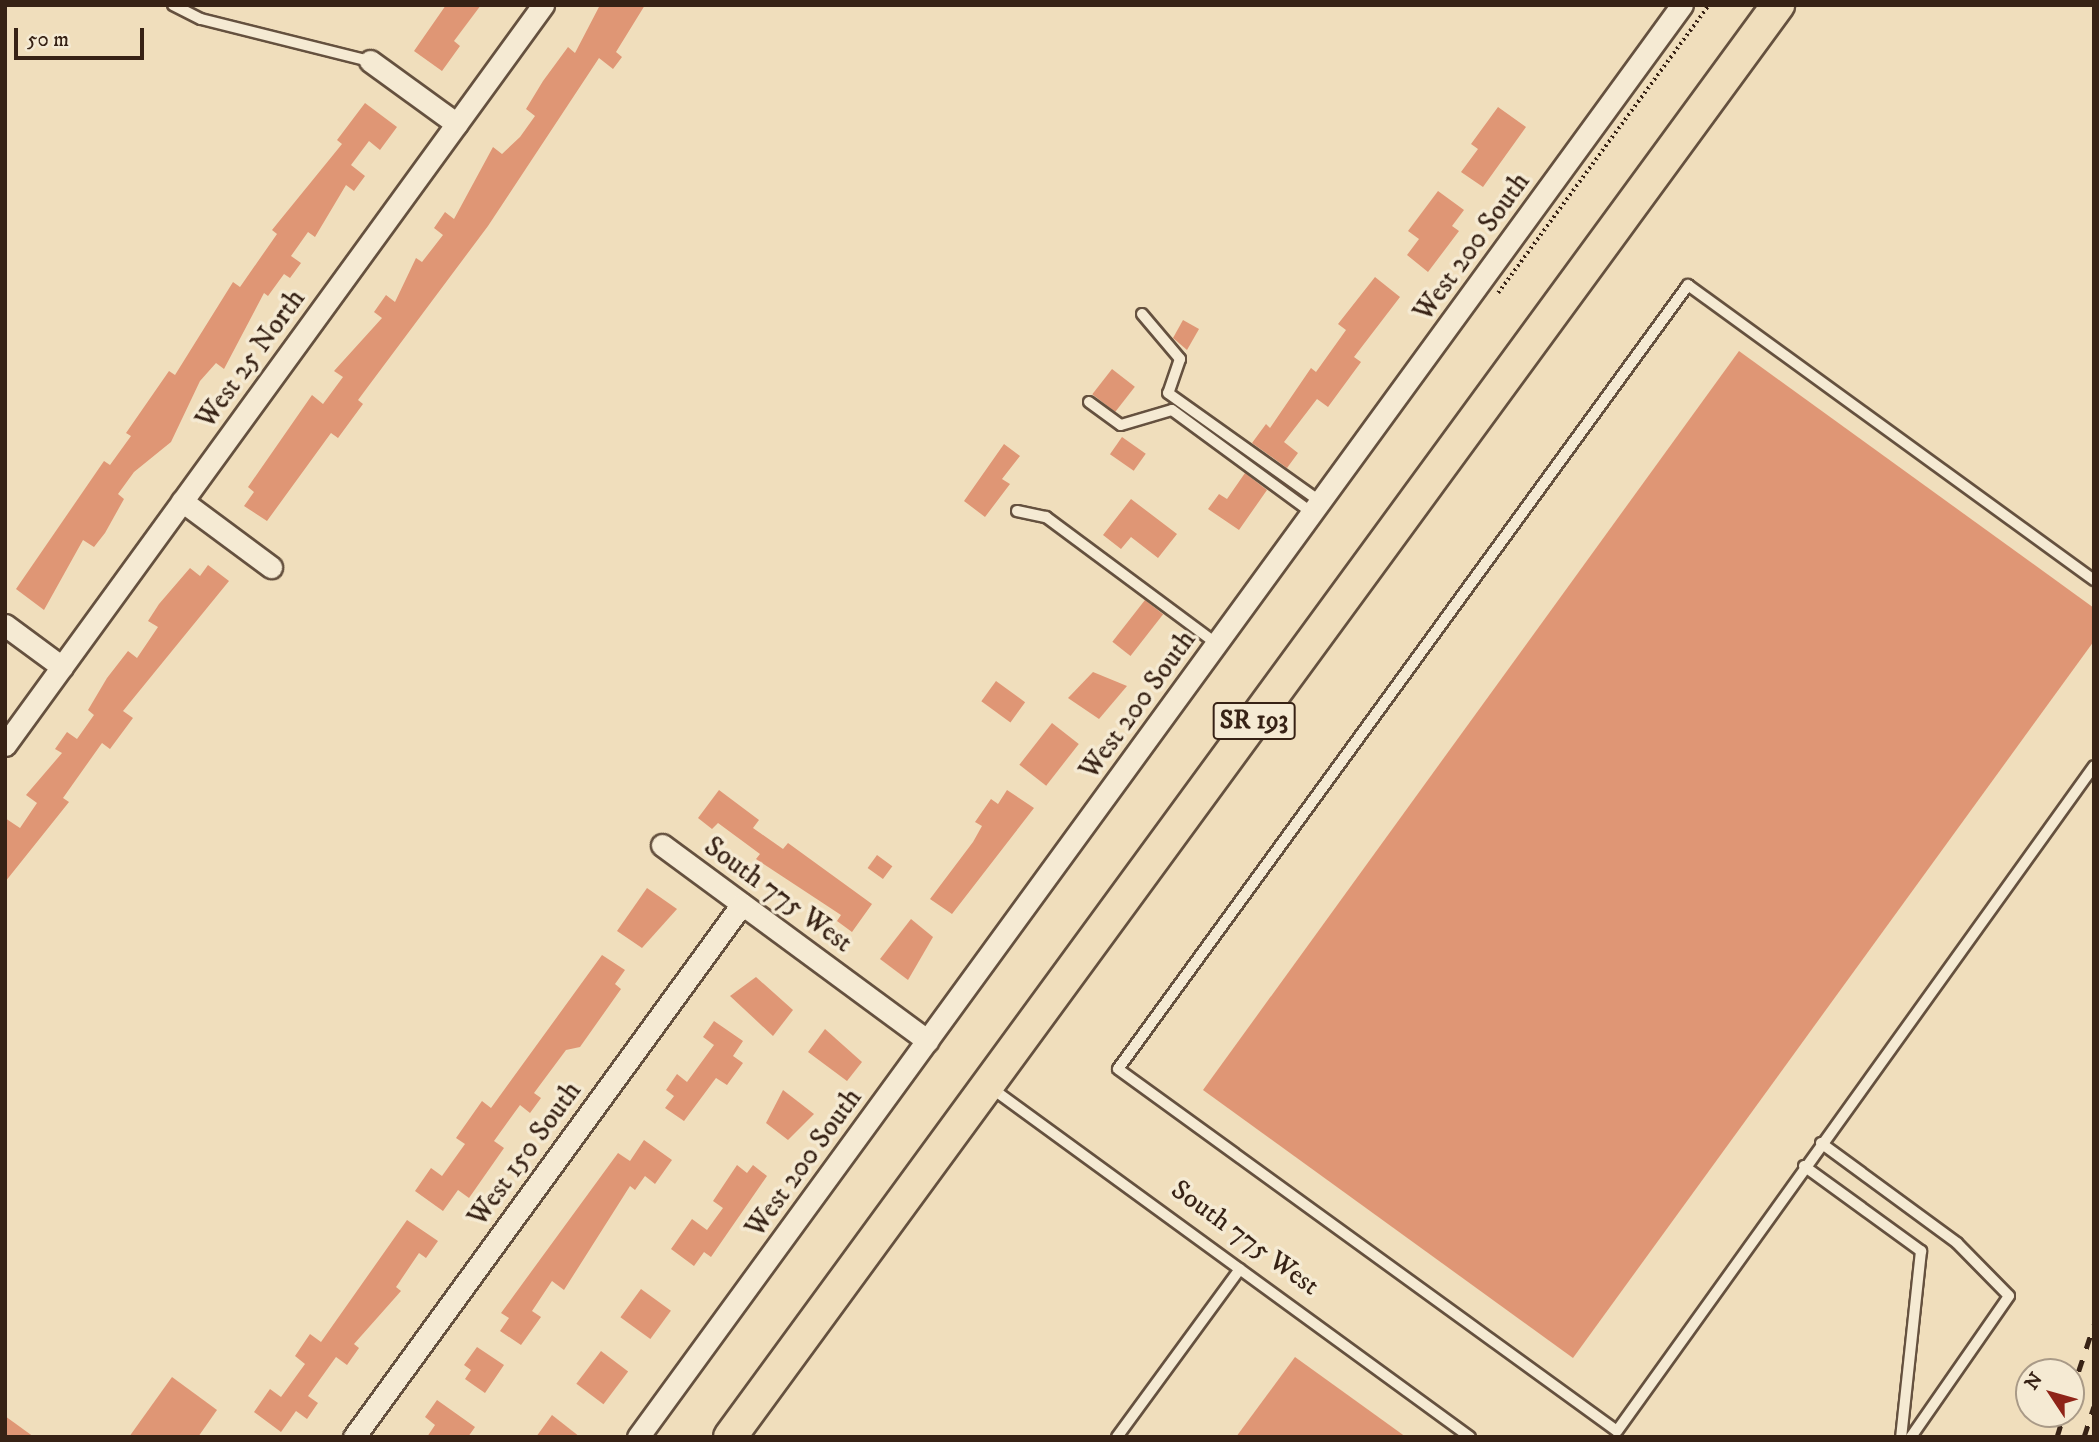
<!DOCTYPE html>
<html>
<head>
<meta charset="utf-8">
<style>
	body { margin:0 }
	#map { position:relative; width:2099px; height:1442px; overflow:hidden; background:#f0debc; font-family:"IM FELL DW Pica",serif }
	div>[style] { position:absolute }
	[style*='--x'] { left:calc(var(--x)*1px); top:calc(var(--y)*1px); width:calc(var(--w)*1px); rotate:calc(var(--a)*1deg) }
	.building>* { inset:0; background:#df9675; transform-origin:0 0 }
	.path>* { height:3.5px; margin-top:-1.75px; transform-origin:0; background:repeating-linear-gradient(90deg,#372215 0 2px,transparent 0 5.5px) }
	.roads { filter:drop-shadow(2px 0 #65513f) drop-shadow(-2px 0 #65513f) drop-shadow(0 2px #65513f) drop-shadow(0 -2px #65513f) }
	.service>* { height:10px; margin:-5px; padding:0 5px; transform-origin:5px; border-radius:5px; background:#f5ead3 }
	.minor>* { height:21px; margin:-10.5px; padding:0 10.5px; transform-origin:10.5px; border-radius:10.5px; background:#f5ead3 }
	.primary>* { height:32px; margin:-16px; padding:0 16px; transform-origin:16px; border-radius:16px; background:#f0debc }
	.rail>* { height:5px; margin-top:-2.5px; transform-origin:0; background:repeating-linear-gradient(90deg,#372215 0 12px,transparent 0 24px) }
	span { translate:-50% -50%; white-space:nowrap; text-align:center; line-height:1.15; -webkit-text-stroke:7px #f5ead3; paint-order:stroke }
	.shield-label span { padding:2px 5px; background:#f5ead3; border:2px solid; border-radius:5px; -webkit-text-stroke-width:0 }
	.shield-label { font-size:26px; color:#372215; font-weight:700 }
	.street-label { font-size:28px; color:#372215 }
	.frame { position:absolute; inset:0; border:7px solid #372215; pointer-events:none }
	.north { position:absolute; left:2015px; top:1358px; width:70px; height:70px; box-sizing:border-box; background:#f5ead3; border:2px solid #a99a87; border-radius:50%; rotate:306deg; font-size:19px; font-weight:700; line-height:28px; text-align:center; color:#372215 }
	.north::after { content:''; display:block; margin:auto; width:24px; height:32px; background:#8f2418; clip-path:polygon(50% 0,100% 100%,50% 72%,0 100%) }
	.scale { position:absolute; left:14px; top:28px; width:130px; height:32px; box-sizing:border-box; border:4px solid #372215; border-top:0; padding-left:9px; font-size:21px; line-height:24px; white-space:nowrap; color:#372215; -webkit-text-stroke:5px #f5ead3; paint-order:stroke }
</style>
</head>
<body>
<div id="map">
	<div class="building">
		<div style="clip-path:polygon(446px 5px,481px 5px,454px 41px,460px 46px,442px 71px,414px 51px)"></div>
		<div style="clip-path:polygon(600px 5px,645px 5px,616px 52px,622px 57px,613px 69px,599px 58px,488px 226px,358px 400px,363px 404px,338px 438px,331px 433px,267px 521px,244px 506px,254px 492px,248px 487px,312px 395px,323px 404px,343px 377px,334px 371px,382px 318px,374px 312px,386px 295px,395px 302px,416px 258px,422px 262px,443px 235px,434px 228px,445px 212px,454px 219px,493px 147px,502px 154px,520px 137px,535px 116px,526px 109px,543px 81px,568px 47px,575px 53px)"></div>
		<div style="clip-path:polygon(365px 103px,397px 127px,380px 150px,369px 141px,351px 165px,365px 176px,354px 191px,346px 185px,315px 237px,308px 232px,291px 256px,301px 263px,290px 278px,284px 274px,268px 296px,264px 293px,224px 369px,216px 363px,200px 381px,171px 442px,134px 472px,118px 494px,124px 499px,105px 533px,94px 547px,83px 540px,44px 610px,16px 589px,104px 461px,110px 465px,131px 436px,126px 433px,169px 371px,175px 375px,233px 282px,240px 287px,277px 234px,272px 230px,342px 144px,337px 140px)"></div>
		<div style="clip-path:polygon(1498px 107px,1526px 127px,1483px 187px,1461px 172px,1478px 149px,1471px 144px)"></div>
		<div style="clip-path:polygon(1438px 191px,1464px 210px,1452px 226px,1459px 231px,1428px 272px,1407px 255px,1419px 239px,1408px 231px)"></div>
		<div style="clip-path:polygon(1375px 277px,1400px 297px,1354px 357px,1361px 362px,1328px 407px,1317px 399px,1284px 442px,1298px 453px,1287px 468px,1252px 443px,1266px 424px,1270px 428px,1311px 368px,1316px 372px,1346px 330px,1338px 324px)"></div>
		<div style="clip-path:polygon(1183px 320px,1199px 329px,1187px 350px,1173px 338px)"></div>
		<div style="clip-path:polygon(1739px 351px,2094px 608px,2094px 641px,1573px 1358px,1203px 1090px)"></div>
		<div style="left:1112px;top:369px;width:29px;height:32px;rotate:38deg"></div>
		<div style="left:1122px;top:437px;width:29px;height:21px;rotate:35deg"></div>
		<div style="clip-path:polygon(1004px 444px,1020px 456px,1002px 479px,1010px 484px,985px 517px,964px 501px)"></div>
		<div style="clip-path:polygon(1245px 473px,1267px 490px,1239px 530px,1208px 509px,1219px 494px,1227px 499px)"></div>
		<div style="clip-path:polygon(1131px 499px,1177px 534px,1158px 558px,1131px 537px,1121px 549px,1103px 535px)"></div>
		<div style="clip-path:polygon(208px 565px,229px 581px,123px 711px,133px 718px,110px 749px,102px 743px,63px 798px,69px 802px,5px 882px,5px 818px,20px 828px,37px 803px,26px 795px,62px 753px,55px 749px,67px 732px,77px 739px,94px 715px,88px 710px,107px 678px,128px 651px,137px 658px,158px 627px,148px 621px,159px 604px,190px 568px,200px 576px)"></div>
		<div style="left:1145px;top:600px;width:23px;height:53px;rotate:38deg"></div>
		<div style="clip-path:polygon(1093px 672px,1127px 686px,1099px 719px,1068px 698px)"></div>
		<div style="left:996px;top:681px;width:36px;height:25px;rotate:36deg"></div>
		<div style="left:1052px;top:723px;width:34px;height:53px;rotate:38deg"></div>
		<div style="clip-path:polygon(719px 790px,759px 820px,753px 828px,783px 849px,788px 843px,872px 904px,852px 932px,837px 921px,841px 915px,756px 859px,760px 854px,718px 823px,712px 829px,698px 818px)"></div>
		<div style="clip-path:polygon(1007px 790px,1034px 808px,952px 914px,930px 899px,973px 842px,982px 826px,975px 822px,991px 799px,998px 804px)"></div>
		<div style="left:877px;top:855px;width:19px;height:16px;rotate:36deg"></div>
		<div style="clip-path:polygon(647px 888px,677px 909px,642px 948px,617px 931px)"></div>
		<div style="clip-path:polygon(911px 919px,933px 937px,908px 980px,880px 959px)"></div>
		<div style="clip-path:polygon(602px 955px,625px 970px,615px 984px,621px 989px,580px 1047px,566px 1050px,534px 1093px,541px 1098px,530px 1113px,520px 1105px,494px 1141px,504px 1148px,469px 1198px,458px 1190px,443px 1211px,415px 1191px,431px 1168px,442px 1176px,465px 1144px,456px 1138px,482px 1101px,491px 1108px)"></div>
		<div style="clip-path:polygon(756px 977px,793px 1010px,773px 1036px,730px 996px)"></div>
		<div style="clip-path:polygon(714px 1021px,743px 1041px,733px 1056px,743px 1063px,727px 1085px,716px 1078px,684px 1121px,665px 1108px,674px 1096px,666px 1090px,677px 1074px,687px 1082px,714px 1045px,703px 1037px)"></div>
		<div style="clip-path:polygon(825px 1029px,862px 1062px,847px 1081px,808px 1052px)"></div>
		<div style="clip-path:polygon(783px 1090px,814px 1114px,788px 1140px,766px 1123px)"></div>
		<div style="clip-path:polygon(644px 1140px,672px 1160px,655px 1184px,645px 1176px,635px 1190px,630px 1186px,564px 1290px,552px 1281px,532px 1311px,541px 1317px,521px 1345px,500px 1331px,509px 1318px,501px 1313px,618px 1153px,630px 1161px)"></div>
		<div style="clip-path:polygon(737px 1165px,747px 1173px,753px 1165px,767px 1176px,711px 1257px,704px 1252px,694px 1266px,671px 1249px,692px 1219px,707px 1230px,723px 1208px,713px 1201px)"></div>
		<div style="clip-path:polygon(407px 1220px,438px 1241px,426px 1258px,419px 1253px,396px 1287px,401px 1291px,354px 1344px,359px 1348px,347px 1365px,336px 1357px,308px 1396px,318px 1403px,307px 1419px,296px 1411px,281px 1432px,254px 1412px,270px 1389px,281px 1397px,305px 1364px,295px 1356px,310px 1334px,321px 1342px)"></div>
		<div style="left:641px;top:1289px;width:37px;height:35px;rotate:36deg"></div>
		<div style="clip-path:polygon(477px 1347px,504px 1365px,485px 1393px,465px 1379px,471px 1370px,464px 1365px)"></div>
		<div style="left:601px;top:1351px;width:34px;height:41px;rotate:37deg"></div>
		<div style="clip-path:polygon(1295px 1357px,1406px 1437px,1236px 1437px)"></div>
		<div style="clip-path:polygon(172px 1377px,217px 1410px,198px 1437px,129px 1437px)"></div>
		<div style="clip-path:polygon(437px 1400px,475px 1427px,468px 1437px,427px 1437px,435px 1425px,425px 1417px)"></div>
		<div style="clip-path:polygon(552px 1415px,580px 1437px,536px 1437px)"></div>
		<div style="clip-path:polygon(5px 1416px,34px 1437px,5px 1437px)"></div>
	</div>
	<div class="path">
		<div style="--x:1498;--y:293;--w:357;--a:-53.8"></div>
	</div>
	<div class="roads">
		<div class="service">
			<div style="--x:173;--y:5;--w:31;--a:27"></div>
			<div style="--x:201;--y:19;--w:174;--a:14"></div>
			<div style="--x:1142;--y:314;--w:59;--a:49.8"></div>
			<div style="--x:1180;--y:359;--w:36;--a:109"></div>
			<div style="--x:1168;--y:393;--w:188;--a:35.5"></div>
			<div style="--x:1089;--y:402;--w:39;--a:36"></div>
			<div style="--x:1121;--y:425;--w:53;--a:-16.4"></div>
			<div style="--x:1172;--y:410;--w:174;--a:36.3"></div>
			<div style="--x:1017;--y:511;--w:30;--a:12"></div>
			<div style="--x:1046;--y:517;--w:213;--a:36.6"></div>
			<div style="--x:2094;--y:580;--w:502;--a:-144"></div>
			<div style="--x:1688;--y:285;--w:969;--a:126.02"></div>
			<div style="--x:1118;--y:1069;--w:616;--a:35.96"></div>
			<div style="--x:1617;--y:1431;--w:818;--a:-54.35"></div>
			<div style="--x:990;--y:1087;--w:594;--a:36.1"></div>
			<div style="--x:1821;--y:1143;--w:169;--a:36.3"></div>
			<div style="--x:1957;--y:1243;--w:74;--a:45.5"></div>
			<div style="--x:2009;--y:1296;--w:172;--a:124.8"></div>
			<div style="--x:1804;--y:1166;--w:145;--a:36"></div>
			<div style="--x:1921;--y:1251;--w:187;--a:96.1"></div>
			<div style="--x:1117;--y:1437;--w:208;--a:-53.8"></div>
		</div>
		<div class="minor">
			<div style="--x:370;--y:61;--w:107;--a:35.9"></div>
			<div style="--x:182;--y:501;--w:111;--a:36.6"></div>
			<div style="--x:5;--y:625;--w:71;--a:36.4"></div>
			<div style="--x:5;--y:745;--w:915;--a:-53.98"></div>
			<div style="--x:662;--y:845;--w:330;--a:36.4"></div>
			<div style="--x:354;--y:1437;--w:659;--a:-53.95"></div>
			<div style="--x:638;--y:1437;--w:1772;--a:-53.91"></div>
		</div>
		<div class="primary">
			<div style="--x:730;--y:1437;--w:1775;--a:-53.8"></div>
		</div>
	</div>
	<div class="rail">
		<div style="--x:2071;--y:1394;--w:73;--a:-71.6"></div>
		<div style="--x:2057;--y:1437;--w:24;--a:-73"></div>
		<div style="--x:2084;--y:1437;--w:32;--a:-72"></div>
	</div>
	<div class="shield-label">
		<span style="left:1254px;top:721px">SR 193</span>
	</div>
	<div class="street-label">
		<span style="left:1472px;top:247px;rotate:-54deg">West 200 South</span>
		<span style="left:251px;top:359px;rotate:-54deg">West 25 North</span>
		<span style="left:1138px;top:705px;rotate:-54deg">West 200 South</span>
		<span style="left:778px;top:895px;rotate:36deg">South 775 West</span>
		<span style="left:525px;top:1154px;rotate:-54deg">West 150 South</span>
		<span style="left:804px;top:1163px;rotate:-54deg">West 200 South</span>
		<span style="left:1245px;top:1238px;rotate:36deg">South 775 West</span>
	</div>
	<div class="frame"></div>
	<div class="north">N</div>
	<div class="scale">50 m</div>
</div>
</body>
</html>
